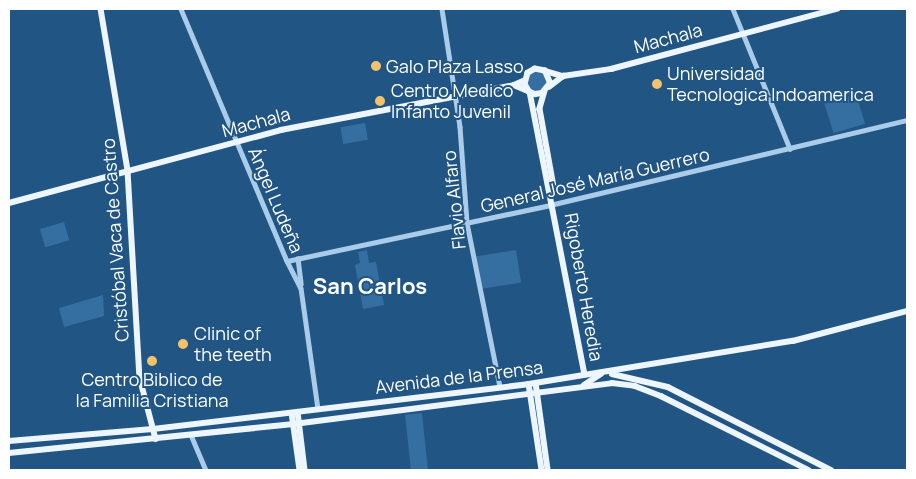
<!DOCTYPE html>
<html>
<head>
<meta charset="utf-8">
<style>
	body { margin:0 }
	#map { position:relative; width:916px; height:479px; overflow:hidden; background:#215584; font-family:Manrope,sans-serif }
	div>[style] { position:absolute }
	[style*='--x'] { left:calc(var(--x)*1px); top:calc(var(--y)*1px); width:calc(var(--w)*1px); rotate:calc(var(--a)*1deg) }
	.green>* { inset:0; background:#356fa2; transform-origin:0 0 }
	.minor>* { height:4.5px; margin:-2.25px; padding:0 2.25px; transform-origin:2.25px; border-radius:2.25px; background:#aacce9 }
	.major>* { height:5.5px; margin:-2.75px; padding:0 2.75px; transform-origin:2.75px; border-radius:2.75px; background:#edf5fe }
	.dots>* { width:14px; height:14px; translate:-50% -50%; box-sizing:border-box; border:2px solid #215584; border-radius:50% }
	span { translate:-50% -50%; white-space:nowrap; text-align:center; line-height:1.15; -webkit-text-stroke:4px #215584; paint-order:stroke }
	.street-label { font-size:18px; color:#fff }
	.poi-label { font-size:18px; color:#fff }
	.left { translate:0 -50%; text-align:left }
	.district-label { font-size:22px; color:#fff; font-weight:700 }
	.frame { position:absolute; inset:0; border:10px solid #fff; pointer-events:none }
</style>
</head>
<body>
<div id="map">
	<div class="green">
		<div style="clip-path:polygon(532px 72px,542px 72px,547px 77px,547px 87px,538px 93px,528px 88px,527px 78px)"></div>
		<div style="left:856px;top:94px;width:31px;height:33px;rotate:73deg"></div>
		<div style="left:365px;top:123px;width:17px;height:25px;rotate:80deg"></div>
		<div style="left:64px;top:222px;width:19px;height:25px;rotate:74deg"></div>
		<div style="clip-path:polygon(367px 250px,369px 263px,376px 262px,384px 305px,363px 309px,355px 265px,360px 263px,358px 252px)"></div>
		<div style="left:516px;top:250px;width:33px;height:41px;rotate:81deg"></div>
		<div style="clip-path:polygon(103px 295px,104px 316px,64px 327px,59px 308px)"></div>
		<div style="left:422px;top:413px;width:57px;height:17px;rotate:84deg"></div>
	</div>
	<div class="minor">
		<div style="--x:181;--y:9;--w:273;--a:67.2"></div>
		<div style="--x:287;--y:261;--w:30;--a:63"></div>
		<div style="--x:301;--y:288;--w:122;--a:82"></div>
		<div style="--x:442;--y:9;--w:119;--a:81.3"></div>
		<div style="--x:460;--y:127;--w:96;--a:85.8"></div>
		<div style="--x:467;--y:223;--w:167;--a:78.6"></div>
		<div style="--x:733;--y:9;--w:151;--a:67.8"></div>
		<div style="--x:298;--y:258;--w:26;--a:83"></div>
		<div style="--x:287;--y:261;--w:269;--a:-12"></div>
		<div style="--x:550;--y:205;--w:367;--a:-13.4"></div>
		<div style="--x:191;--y:435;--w:38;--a:67"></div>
	</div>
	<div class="major">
		<div style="--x:101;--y:9;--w:164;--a:80.5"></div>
		<div style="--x:128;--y:171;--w:207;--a:86.7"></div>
		<div style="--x:140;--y:378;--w:63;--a:75.3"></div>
		<div style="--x:545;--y:71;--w:19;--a:16"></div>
		<div style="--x:563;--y:76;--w:49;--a:-8.3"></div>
		<div style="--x:611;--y:69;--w:234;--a:-14.9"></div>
		<div style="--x:514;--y:85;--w:23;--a:23"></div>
		<div style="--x:535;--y:94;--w:7;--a:-8"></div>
		<div style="--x:542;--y:93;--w:13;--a:-51"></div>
		<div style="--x:550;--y:83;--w:13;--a:-113"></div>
		<div style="--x:545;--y:71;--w:10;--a:-169"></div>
		<div style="--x:535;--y:69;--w:8;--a:150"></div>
		<div style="--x:528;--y:73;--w:11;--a:105"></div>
		<div style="--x:525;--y:84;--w:8;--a:60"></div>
		<div style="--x:549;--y:87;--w:18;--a:-38"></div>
		<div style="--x:545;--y:91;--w:19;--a:106"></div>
		<div style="--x:540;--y:109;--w:79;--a:79.8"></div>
		<div style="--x:530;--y:92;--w:288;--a:79"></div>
		<div style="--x:9;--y:203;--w:282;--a:-15"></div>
		<div style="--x:281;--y:130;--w:237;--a:-10.9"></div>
		<div style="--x:514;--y:85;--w:12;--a:-24"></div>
		<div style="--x:612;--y:374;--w:57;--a:13.1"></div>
		<div style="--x:668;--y:387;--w:183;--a:27"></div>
		<div style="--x:536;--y:383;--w:88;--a:82.1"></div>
		<div style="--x:529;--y:384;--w:87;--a:81.4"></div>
		<div style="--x:584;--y:385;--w:20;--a:-33"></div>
		<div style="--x:298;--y:412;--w:58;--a:83.1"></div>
		<div style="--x:292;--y:413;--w:58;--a:82"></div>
		<div style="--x:9;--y:441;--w:144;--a:-4.8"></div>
		<div style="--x:153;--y:429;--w:379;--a:-6.8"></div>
		<div style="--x:529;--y:384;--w:267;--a:-9.3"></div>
		<div style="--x:793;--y:341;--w:118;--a:-14.7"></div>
		<div style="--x:9;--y:453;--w:286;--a:-5.8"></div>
		<div style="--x:294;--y:424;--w:321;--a:-7.3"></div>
		<div style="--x:612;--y:383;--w:23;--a:7"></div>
		<div style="--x:635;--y:386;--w:28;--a:21"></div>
		<div style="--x:661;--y:396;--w:165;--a:26.6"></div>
	</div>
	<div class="dots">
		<div style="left:376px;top:66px;background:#f5c26b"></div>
		<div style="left:657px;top:84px;background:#f5c26b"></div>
		<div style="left:380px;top:101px;background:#f5c26b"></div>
		<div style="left:183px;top:344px;background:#f5c26b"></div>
		<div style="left:152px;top:361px;background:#f5c26b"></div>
	</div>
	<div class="street-label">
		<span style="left:668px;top:38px;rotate:-15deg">Machala</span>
		<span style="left:256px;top:122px;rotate:-15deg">Machala</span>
		<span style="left:595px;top:180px;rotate:-13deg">General José María Guerrero</span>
		<span style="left:276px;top:200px;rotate:67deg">Ángel Ludeña</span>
		<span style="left:454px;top:200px;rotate:-96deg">Flavio Alfaro</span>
		<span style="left:115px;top:240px;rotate:-94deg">Cristóbal Vaca de Castro</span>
		<span style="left:584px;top:287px;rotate:80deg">Rigoberto Heredia</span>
		<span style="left:459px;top:377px;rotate:-7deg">Avenida de la Prensa</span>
	</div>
	<div class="poi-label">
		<span class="left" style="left:386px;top:66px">Galo Plaza Lasso</span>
		<span class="left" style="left:667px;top:84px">Universidad<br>Tecnologica Indoamerica</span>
		<span class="left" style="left:391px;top:101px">Centro Medico<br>Infanto Juvenil</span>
		<span class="left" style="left:194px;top:344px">Clinic of<br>the teeth</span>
		<span style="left:152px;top:390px">Centro Biblico de<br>la Familia Cristiana</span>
	</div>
	<div class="district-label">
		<span style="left:370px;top:287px">San Carlos</span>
	</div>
	<div class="frame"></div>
</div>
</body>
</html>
